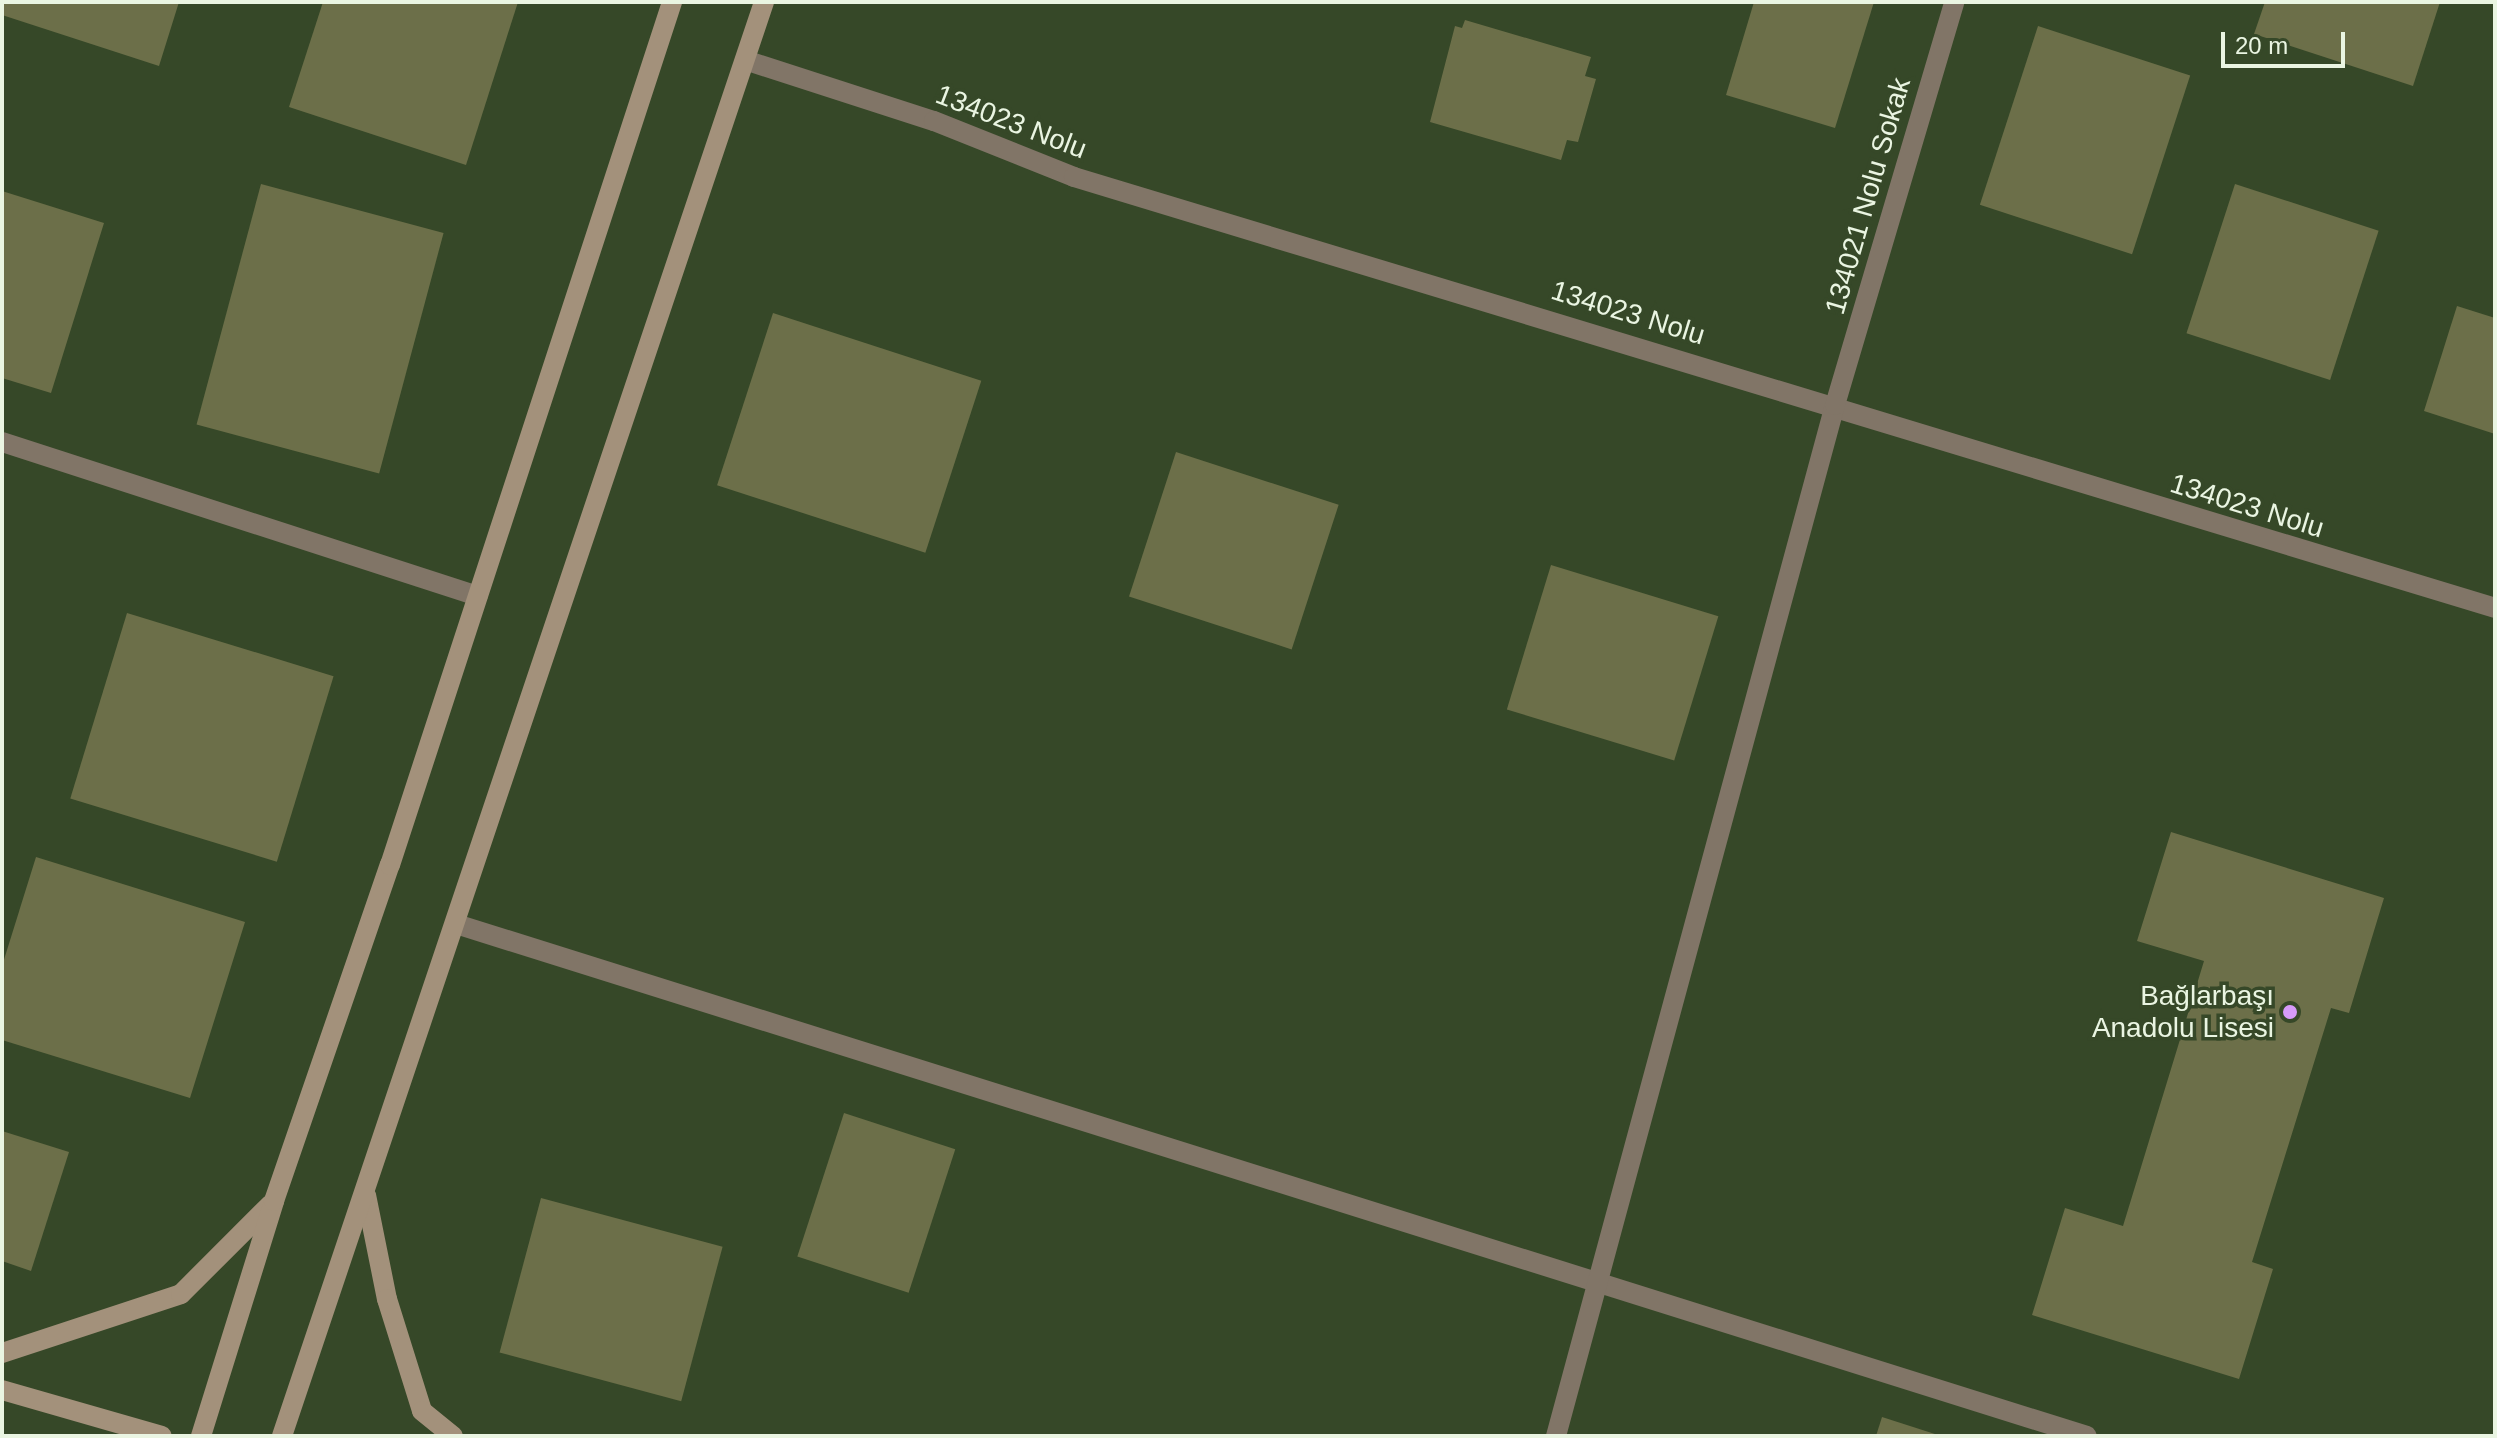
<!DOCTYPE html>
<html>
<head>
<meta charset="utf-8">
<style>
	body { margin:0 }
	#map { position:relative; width:2497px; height:1438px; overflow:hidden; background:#364828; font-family:Helvetica,sans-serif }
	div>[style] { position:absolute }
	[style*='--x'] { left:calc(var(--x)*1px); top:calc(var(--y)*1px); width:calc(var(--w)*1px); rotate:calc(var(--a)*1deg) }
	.building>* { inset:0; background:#6c6f49; transform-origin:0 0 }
	.minor>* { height:20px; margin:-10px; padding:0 10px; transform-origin:10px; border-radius:10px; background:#817567 }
	.secondary>* { height:20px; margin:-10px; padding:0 10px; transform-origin:10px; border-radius:10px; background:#a3917b }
	.dots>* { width:22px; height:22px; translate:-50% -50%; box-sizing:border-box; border:4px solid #364828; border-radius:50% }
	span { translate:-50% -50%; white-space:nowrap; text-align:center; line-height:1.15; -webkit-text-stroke:7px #364828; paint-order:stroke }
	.street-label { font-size:28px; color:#eaf5e2 }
	.poi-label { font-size:28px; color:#eaf5e2 }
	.right { translate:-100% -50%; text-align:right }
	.frame { position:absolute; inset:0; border:4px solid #eaf5e2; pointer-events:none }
	.scale { position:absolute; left:2221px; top:32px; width:124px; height:36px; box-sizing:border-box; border:4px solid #eaf5e2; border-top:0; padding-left:10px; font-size:24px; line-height:28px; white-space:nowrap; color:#eaf5e2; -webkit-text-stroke:6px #364828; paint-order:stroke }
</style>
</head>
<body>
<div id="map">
	<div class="building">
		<div style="clip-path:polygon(2px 2px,179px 2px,159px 66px,2px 15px)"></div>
		<div style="clip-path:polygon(323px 2px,518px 2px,466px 165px,289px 107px)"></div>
		<div style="clip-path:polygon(1754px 2px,1874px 2px,1835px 128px,1726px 95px)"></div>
		<div style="clip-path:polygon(2265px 2px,2440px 2px,2413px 86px,2254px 34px)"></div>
		<div style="clip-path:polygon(1465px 20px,1591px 57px,1585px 76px,1596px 79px,1578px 142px,1567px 140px,1561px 160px,1430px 122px,1455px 26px,1462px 28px)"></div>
		<div style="left:2038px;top:26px;width:160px;height:188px;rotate:18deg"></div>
		<div style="left:261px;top:184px;width:189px;height:249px;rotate:15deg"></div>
		<div style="left:2235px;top:184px;width:151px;height:157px;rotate:18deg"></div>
		<div style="clip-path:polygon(2px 191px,104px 223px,51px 393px,2px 378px)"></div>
		<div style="clip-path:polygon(2457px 306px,2495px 318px,2495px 434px,2424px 411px)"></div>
		<div style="left:773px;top:313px;width:219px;height:181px;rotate:18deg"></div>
		<div style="left:1176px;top:452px;width:171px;height:152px;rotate:18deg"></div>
		<div style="left:1551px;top:565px;width:175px;height:151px;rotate:17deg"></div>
		<div style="left:127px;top:613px;width:216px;height:194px;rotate:17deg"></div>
		<div style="clip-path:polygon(2171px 832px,2384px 898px,2349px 1013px,2331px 1008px,2252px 1262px,2273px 1269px,2239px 1379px,2032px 1315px,2065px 1208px,2123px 1226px,2204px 961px,2137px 941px)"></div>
		<div style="clip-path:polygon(36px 857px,245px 922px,190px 1098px,2px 1040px,2px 966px)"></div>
		<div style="left:844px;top:1113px;width:117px;height:151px;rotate:18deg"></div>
		<div style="clip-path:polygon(2px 1131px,69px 1152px,31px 1271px,2px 1261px)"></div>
		<div style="left:541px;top:1198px;width:188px;height:160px;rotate:15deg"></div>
		<div style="clip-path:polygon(1882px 1417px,1938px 1435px,1938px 1436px,1876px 1436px)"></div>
	</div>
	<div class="minor">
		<div style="--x:748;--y:61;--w:195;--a:17.9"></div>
		<div style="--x:934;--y:121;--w:151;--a:21.8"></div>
		<div style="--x:1074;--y:177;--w:1485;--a:16.87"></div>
		<div style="--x:2;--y:442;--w:500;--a:17.93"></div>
		<div style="--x:456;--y:924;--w:1709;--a:17.43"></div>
		<div style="--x:1556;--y:1436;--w:1068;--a:-74.86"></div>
		<div style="--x:1835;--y:405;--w:420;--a:-73.5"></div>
	</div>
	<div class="secondary">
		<div style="--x:366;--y:1195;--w:106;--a:78.6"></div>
		<div style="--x:387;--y:1299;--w:117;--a:72.6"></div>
		<div style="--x:422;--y:1411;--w:40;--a:39"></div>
		<div style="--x:2;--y:1353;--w:188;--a:-18.2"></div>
		<div style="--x:181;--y:1294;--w:127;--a:-45"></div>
		<div style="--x:2;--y:1390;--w:166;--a:16"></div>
		<div style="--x:201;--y:1436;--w:246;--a:-72.7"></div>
		<div style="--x:274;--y:1201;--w:355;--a:-71"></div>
		<div style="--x:390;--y:865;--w:908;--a:-71.9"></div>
		<div style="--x:282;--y:1436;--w:1513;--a:-71.42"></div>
	</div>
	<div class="dots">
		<div style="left:2290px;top:1012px;background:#d69bf9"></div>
	</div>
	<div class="street-label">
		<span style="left:1011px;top:122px;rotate:21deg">134023 Nolu</span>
		<span style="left:1868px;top:196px;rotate:-74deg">134021 Nolu Sokak</span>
		<span style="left:1628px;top:313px;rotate:17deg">134023 Nolu</span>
		<span style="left:2247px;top:506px;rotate:17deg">134023 Nolu</span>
	</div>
	<div class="poi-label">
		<span class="right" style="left:2274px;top:1012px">Bağlarbaşı<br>Anadolu Lisesi</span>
	</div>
	<div class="frame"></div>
	<div class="scale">20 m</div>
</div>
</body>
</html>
